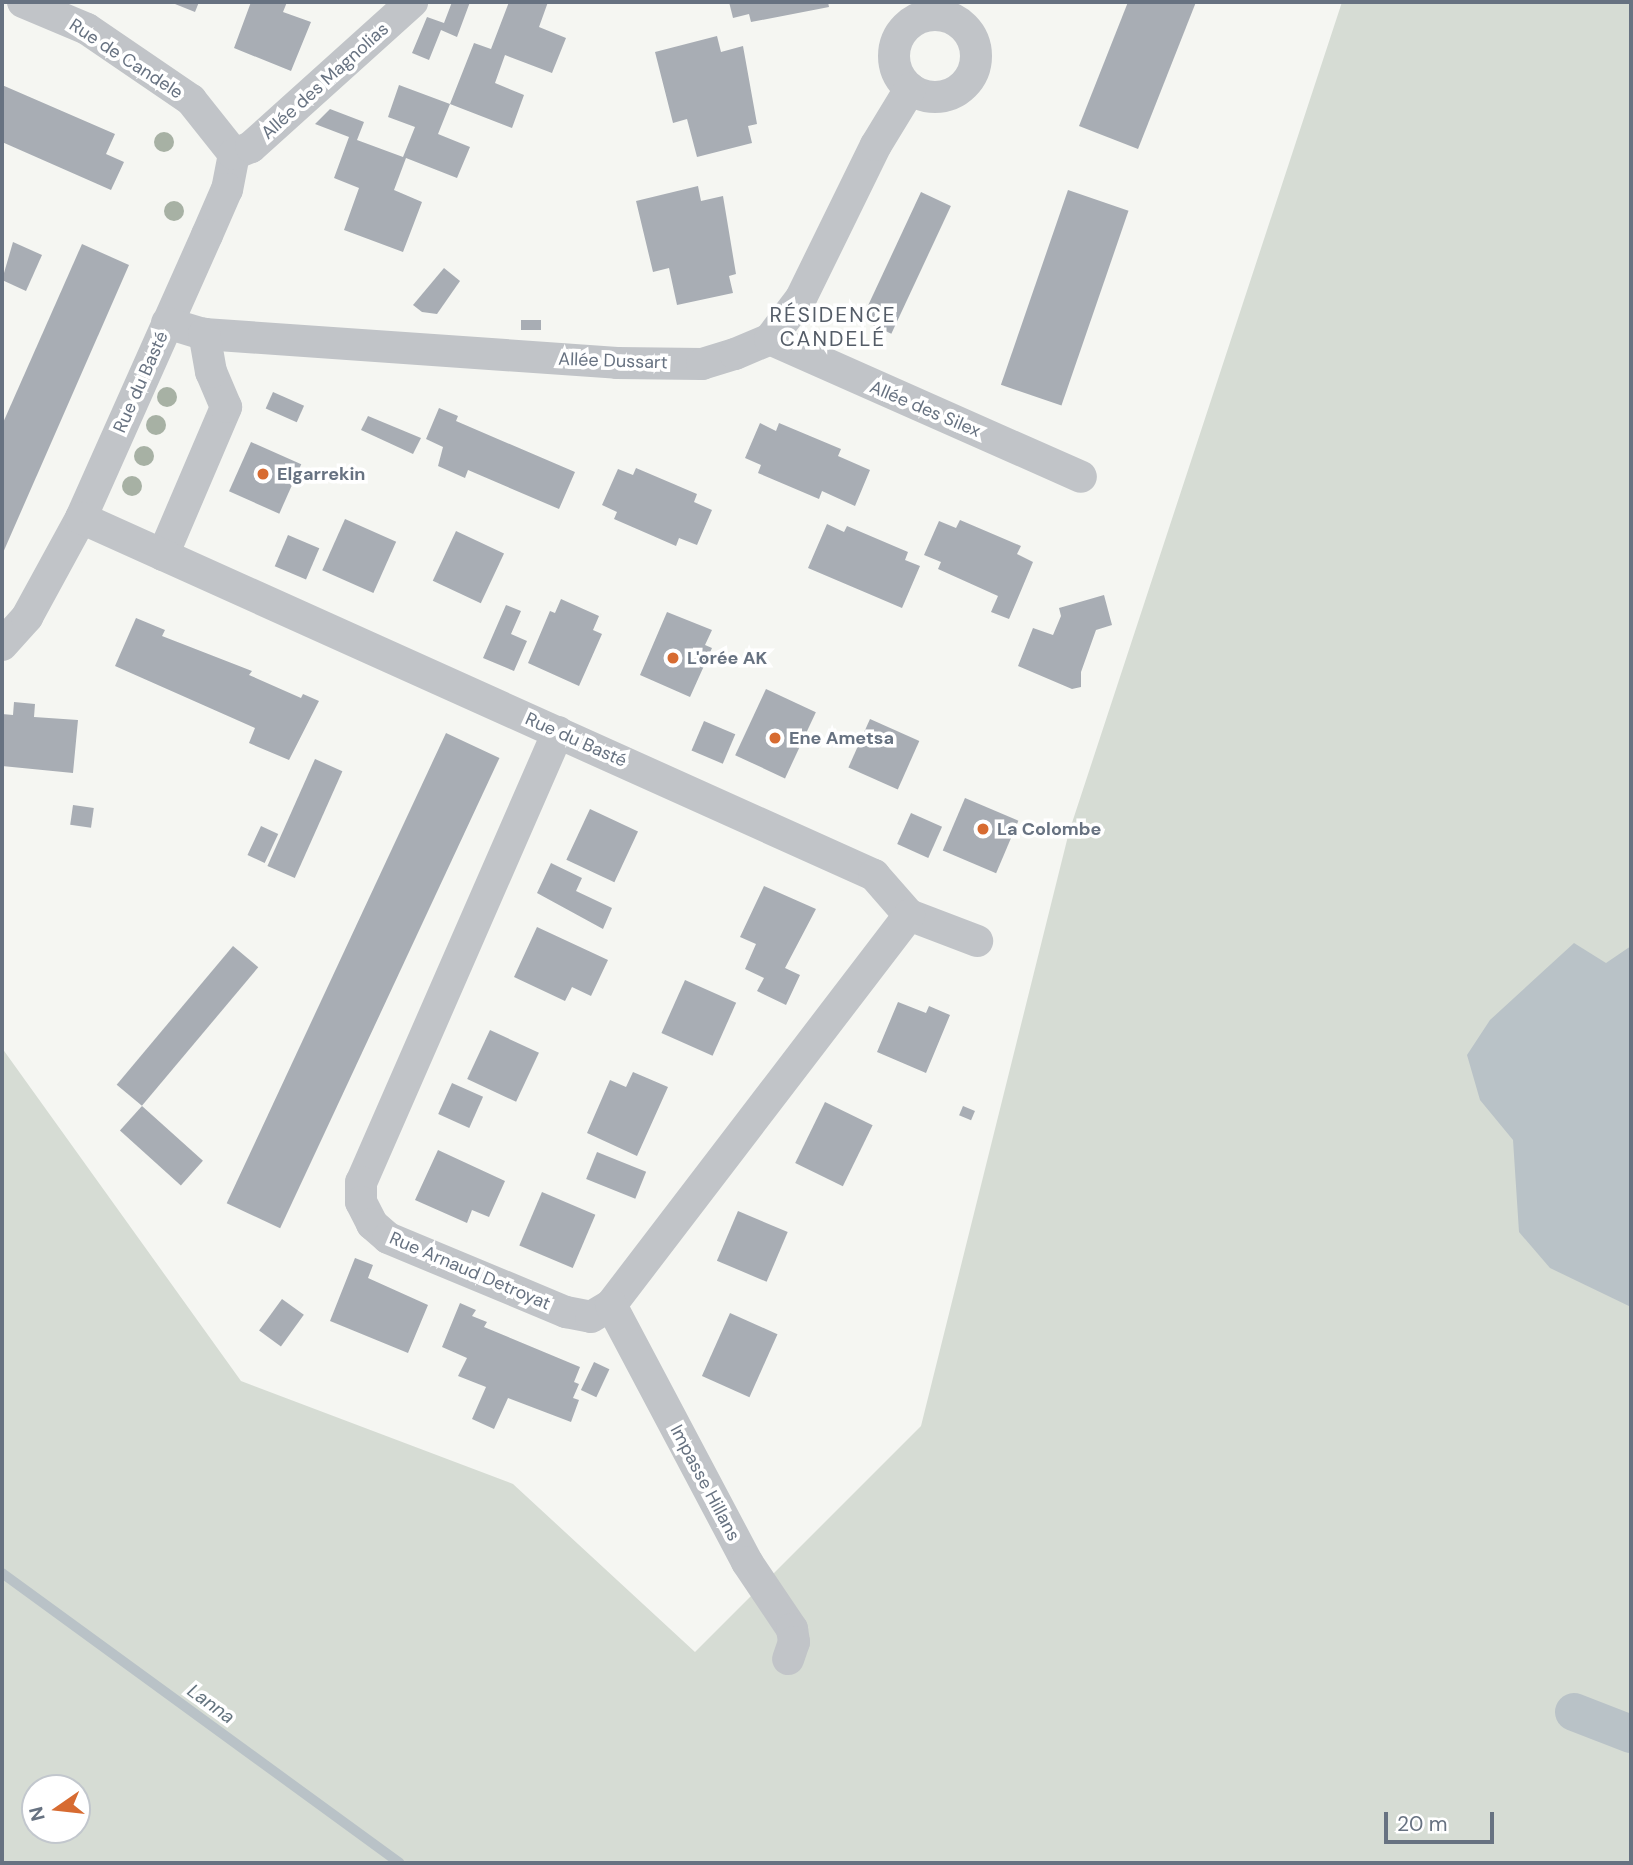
<!DOCTYPE html>
<html>
<head>
<meta charset="utf-8">
<style>
	body { margin:0 }
	#map { position:relative; width:1633px; height:1865px; overflow:hidden; background:#f5f6f2; font-family:"DM Sans",sans-serif }
	div>[style] { position:absolute }
	[style*='--x'] { left:calc(var(--x)*1px); top:calc(var(--y)*1px); width:calc(var(--w)*1px); rotate:calc(var(--a)*1deg) }
	.green>* { inset:0; background:#d6dcd4 }
	.water>* { inset:0; background:#b9c2c7 }
	.stream>* { height:10px; margin:-5px; padding:0 5px; transform-origin:5px; border-radius:5px; background:#b9c2c7 }
	.canal>* { height:38px; margin:-19px; padding:0 19px; transform-origin:19px; border-radius:19px; background:#b9c2c7 }
	.building>* { inset:0; background:#a8adb4; transform-origin:0 0 }
	.street>* { height:32px; margin:-16px; padding:0 16px; transform-origin:16px; border-radius:16px; background:#c1c4c8 }
	.street>.ring { margin:-16px; padding:0; box-sizing:content-box; background:none; border:32px solid #c1c4c8; border-radius:50% }
	.trees>* { width:20px; height:20px; margin:-10px; border-radius:50%; background:#a7b1a4 }
	.dots>* { width:19px; height:19px; translate:-50% -50%; box-sizing:border-box; border:4px solid #fff; border-radius:50% }
	span { translate:-50% -50%; white-space:nowrap; text-align:center; line-height:1.15; -webkit-text-stroke:7px #fff; paint-order:stroke }
	.street-label { font-size:18px; color:#677281 }
	.poi-label { font-size:18px; color:#677281; font-weight:700 }
	.left { translate:0 -50%; text-align:left }
	.water-label { font-size:19px; color:#63737e; font-style:italic }
	.quarter-label { font-size:21px; color:#545c67; letter-spacing:2px }
	.frame { position:absolute; inset:0; border:4px solid #677281; pointer-events:none }
	.north { position:absolute; left:21px; top:1774px; width:70px; height:70px; box-sizing:border-box; background:#fff; border:2px solid #c2c7cd; border-radius:50%; rotate:256deg; font-size:19px; font-weight:700; line-height:28px; text-align:center; color:#677281 }
	.north::after { content:''; display:block; margin:auto; width:24px; height:32px; background:#d76b31; clip-path:polygon(50% 0,100% 100%,50% 72%,0 100%) }
	.scale { position:absolute; left:1384px; top:1812px; width:110px; height:32px; box-sizing:border-box; border:4px solid #677281; border-top:0; padding-left:9px; font-size:21px; line-height:24px; white-space:nowrap; color:#677281; -webkit-text-stroke:5px #fff; paint-order:stroke }
</style>
</head>
<body>
<div id="map">
	<div class="green">
		<div style="clip-path:polygon(evenodd,1342px 2px,1631px 2px,1631px 1863px,2px 1863px,2px 1048px,241px 1381px,513px 1484px,695px 1652px,921px 1426px,1069px 832px,1342px 2px,35px 1788px,77px 1788px,77px 1830px,35px 1830px,35px 1788px)"></div>
	</div>
	<div class="water">
		<div style="clip-path:polygon(1574px 943px,1606px 963px,1631px 946px,1631px 1307px,1550px 1268px,1519px 1232px,1513px 1140px,1480px 1100px,1467px 1055px,1490px 1020px)"></div>
	</div>
	<div class="stream">
		<div style="--x:2;--y:1573;--w:492;--a:36.1"></div>
	</div>
	<div class="canal">
		<div style="--x:1574;--y:1712;--w:61;--a:21.1"></div>
	</div>
	<div class="building">
		<div style="clip-path:polygon(170px 2px,199px 2px,195px 12px)"></div>
		<div style="clip-path:polygon(251px 2px,287px 2px,283px 12px,311px 22px,291px 71px,234px 48px)"></div>
		<div style="clip-path:polygon(452px 2px,470px 2px,457px 37px,441px 30px,429px 60px,412px 53px,427px 17px,444px 23px)"></div>
		<div style="clip-path:polygon(509px 2px,548px 2px,539px 27px,566px 38px,552px 73px,505px 55px,495px 83px,524px 95px,512px 128px,450px 104px,474px 43px,491px 49px)"></div>
		<div style="clip-path:polygon(729px 2px,828px 2px,829px 7px,751px 22px,749px 14px,733px 18px)"></div>
		<div style="clip-path:polygon(1128px 2px,1196px 2px,1138px 149px,1079px 126px)"></div>
		<div style="clip-path:polygon(717px 36px,721px 52px,743px 46px,757px 124px,748px 126px,752px 143px,697px 157px,687px 119px,673px 123px,655px 52px)"></div>
		<div style="clip-path:polygon(2px 85px,115px 134px,106px 154px,124px 162px,111px 190px,2px 142px)"></div>
		<div style="clip-path:polygon(399px 85px,450px 104px,438px 134px,470px 147px,457px 178px,406px 158px,394px 190px,422px 202px,403px 252px,344px 230px,359px 188px,334px 178px,349px 137px,315px 124px,330px 109px,364px 122px,357px 140px,403px 157px,415px 127px,388px 117px)"></div>
		<div style="clip-path:polygon(698px 186px,701px 201px,723px 196px,736px 274px,729px 276px,733px 293px,677px 305px,669px 268px,653px 272px,636px 201px)"></div>
		<div style="left:1068px;top:190px;width:64px;height:206px;rotate:19deg"></div>
		<div style="left:921px;top:192px;width:33px;height:141px;rotate:25deg"></div>
		<div style="clip-path:polygon(13px 242px,42px 255px,26px 291px,2px 280px)"></div>
		<div style="clip-path:polygon(82px 244px,129px 265px,2px 555px,2px 425px)"></div>
		<div style="clip-path:polygon(444px 268px,460px 281px,437px 314px,422px 312px,413px 305px)"></div>
		<div style="left:521px;top:320px;width:20px;height:10px"></div>
		<div style="left:273px;top:392px;width:34px;height:18px;rotate:24deg"></div>
		<div style="clip-path:polygon(439px 408px,458px 416px,456px 421px,575px 472px,559px 509px,468px 470px,465px 478px,438px 466px,443px 447px,426px 439px)"></div>
		<div style="clip-path:polygon(368px 416px,421px 438px,413px 454px,361px 430px)"></div>
		<div style="clip-path:polygon(760px 423px,776px 431px,779px 423px,841px 449px,838px 456px,870px 470px,855px 506px,822px 491px,819px 499px,758px 473px,761px 465px,745px 458px)"></div>
		<div style="left:251px;top:442px;width:55px;height:54px;rotate:24deg"></div>
		<div style="clip-path:polygon(636px 468px,697px 494px,694px 502px,712px 510px,697px 545px,679px 538px,676px 546px,614px 519px,617px 512px,602px 505px,618px 469px,633px 475px)"></div>
		<div style="left:345px;top:519px;width:56px;height:56px;rotate:24deg"></div>
		<div style="clip-path:polygon(960px 520px,1021px 546px,1017px 554px,1033px 562px,1009px 619px,991px 612px,998px 596px,938px 569px,941px 562px,924px 555px,939px 521px,956px 528px)"></div>
		<div style="clip-path:polygon(827px 524px,844px 532px,847px 526px,908px 552px,905px 560px,920px 566px,902px 608px,808px 568px)"></div>
		<div style="left:456px;top:531px;width:53px;height:55px;rotate:25deg"></div>
		<div style="left:288px;top:535px;width:34px;height:34px;rotate:23deg"></div>
		<div style="clip-path:polygon(1104px 595px,1112px 625px,1096px 630px,1081px 672px,1081px 687px,1072px 689px,1018px 666px,1033px 628px,1053px 635px,1061px 616px,1059px 608px)"></div>
		<div style="clip-path:polygon(561px 599px,599px 616px,593px 630px,602px 634px,579px 686px,528px 663px,550px 611px,555px 613px)"></div>
		<div style="clip-path:polygon(506px 605px,521px 611px,511px 634px,527px 641px,514px 671px,483px 658px)"></div>
		<div style="clip-path:polygon(667px 612px,712px 630px,705px 645px,712px 648px,690px 697px,640px 675px)"></div>
		<div style="clip-path:polygon(136px 618px,165px 630px,162px 636px,252px 671px,249px 675px,301px 698px,303px 694px,319px 701px,289px 760px,249px 743px,255px 728px,115px 666px)"></div>
		<div style="left:766px;top:689px;width:55px;height:73px;rotate:25deg"></div>
		<div style="clip-path:polygon(14px 702px,35px 704px,34px 717px,78px 720px,73px 773px,2px 766px,2px 714px,13px 715px)"></div>
		<div style="left:870px;top:719px;width:54px;height:53px;rotate:24deg"></div>
		<div style="left:704px;top:721px;width:34px;height:32px;rotate:23deg"></div>
		<div style="left:446px;top:733px;width:59px;height:519px;rotate:25deg"></div>
		<div style="left:315px;top:759px;width:30px;height:117px;rotate:24deg"></div>
		<div style="left:965px;top:798px;width:58px;height:57px;rotate:23deg"></div>
		<div style="left:73px;top:805px;width:21px;height:20px;rotate:8deg"></div>
		<div style="left:590px;top:809px;width:53px;height:56px;rotate:25deg"></div>
		<div style="left:911px;top:813px;width:34px;height:34px;rotate:24deg"></div>
		<div style="left:261px;top:826px;width:19px;height:32px;rotate:25deg"></div>
		<div style="clip-path:polygon(551px 863px,582px 878px,576px 891px,612px 908px,603px 929px,537px 893px)"></div>
		<div style="clip-path:polygon(764px 886px,816px 909px,785px 968px,800px 975px,786px 1005px,757px 991px,764px 978px,745px 969px,756px 944px,740px 937px)"></div>
		<div style="clip-path:polygon(537px 927px,608px 960px,591px 996px,572px 987px,565px 1001px,514px 977px)"></div>
		<div style="left:233px;top:946px;width:33px;height:181px;rotate:40deg"></div>
		<div style="left:685px;top:980px;width:56px;height:58px;rotate:24deg"></div>
		<div style="clip-path:polygon(898px 1002px,926px 1013px,929px 1006px,950px 1015px,926px 1073px,877px 1052px)"></div>
		<div style="left:490px;top:1030px;width:54px;height:54px;rotate:25deg"></div>
		<div style="clip-path:polygon(633px 1072px,668px 1087px,637px 1156px,587px 1133px,610px 1080px,626px 1087px)"></div>
		<div style="left:452px;top:1083px;width:34px;height:34px;rotate:24deg"></div>
		<div style="left:825px;top:1102px;width:53px;height:68px;rotate:26deg"></div>
		<div style="left:142px;top:1106px;width:82px;height:33px;rotate:42deg"></div>
		<div style="left:963px;top:1106px;width:13px;height:10px;rotate:23deg"></div>
		<div style="clip-path:polygon(438px 1150px,505px 1181px,489px 1217px,472px 1210px,467px 1223px,415px 1200px)"></div>
		<div style="left:597px;top:1152px;width:53px;height:29px;rotate:22deg"></div>
		<div style="left:542px;top:1192px;width:58px;height:58px;rotate:23deg"></div>
		<div style="left:738px;top:1211px;width:54px;height:54px;rotate:23deg"></div>
		<div style="clip-path:polygon(355px 1258px,373px 1265px,368px 1278px,428px 1305px,408px 1353px,330px 1321px)"></div>
		<div style="left:282px;top:1299px;width:27px;height:39px;rotate:36deg"></div>
		<div style="clip-path:polygon(460px 1303px,476px 1310px,472px 1316px,487px 1322px,484px 1327px,580px 1367px,574px 1382px,579px 1384px,573px 1398px,579px 1400px,571px 1422px,508px 1398px,494px 1429px,472px 1419px,486px 1387px,458px 1376px,467px 1358px,442px 1347px)"></div>
		<div style="left:730px;top:1313px;width:52px;height:69px;rotate:24deg"></div>
		<div style="left:594px;top:1362px;width:17px;height:31px;rotate:25deg"></div>
	</div>
	<div class="street">
		<div style="--x:23;--y:2;--w:69;--a:22.9"></div>
		<div style="--x:87;--y:29;--w:126;--a:34.3"></div>
		<div style="--x:191;--y:100;--w:69;--a:51.5"></div>
		<div style="--x:234;--y:154;--w:36;--a:101"></div>
		<div style="--x:227;--y:189;--w:50;--a:113.5"></div>
		<div style="--x:207;--y:235;--w:310;--a:114"></div>
		<div class="ring" style="left:894px;top:15px;width:50px;height:50px"></div>
		<div style="--x:234;--y:154;--w:18;--a:-22"></div>
		<div style="--x:251;--y:147;--w:217;--a:-42"></div>
		<div style="--x:167;--y:323;--w:39;--a:17"></div>
		<div style="--x:204;--y:334;--w:414;--a:4"></div>
		<div style="--x:617;--y:363;--w:85;--a:0.7"></div>
		<div style="--x:702;--y:364;--w:34;--a:-17"></div>
		<div style="--x:735;--y:354;--w:38;--a:-23"></div>
		<div style="--x:770;--y:339;--w:51;--a:-52.9"></div>
		<div style="--x:801;--y:298;--w:170;--a:-63.9"></div>
		<div style="--x:876;--y:145;--w:66;--a:-58.7"></div>
		<div style="--x:770;--y:339;--w:340;--a:23.9"></div>
		<div style="--x:163;--y:555;--w:161;--a:-66.9"></div>
		<div style="--x:226;--y:407;--w:38;--a:-113"></div>
		<div style="--x:211;--y:372;--w:39;--a:-100"></div>
		<div style="--x:2;--y:645;--w:38;--a:-48"></div>
		<div style="--x:27;--y:617;--w:113;--a:-61.4"></div>
		<div style="--x:81;--y:518;--w:870;--a:24.24"></div>
		<div style="--x:874;--y:875;--w:53;--a:48.8"></div>
		<div style="--x:909;--y:915;--w:73;--a:20.9"></div>
		<div style="--x:558;--y:732;--w:491;--a:113.6"></div>
		<div style="--x:361;--y:1182;--w:20;--a:90"></div>
		<div style="--x:361;--y:1202;--w:25;--a:63"></div>
		<div style="--x:372;--y:1224;--w:21;--a:41"></div>
		<div style="--x:388;--y:1238;--w:193;--a:22.6"></div>
		<div style="--x:566;--y:1312;--w:25;--a:11"></div>
		<div style="--x:591;--y:1317;--w:23;--a:-31"></div>
		<div style="--x:611;--y:1305;--w:491;--a:-52.6"></div>
		<div style="--x:611;--y:1305;--w:291;--a:62.1"></div>
		<div style="--x:747;--y:1562;--w:81;--a:56.1"></div>
		<div style="--x:792;--y:1629;--w:13;--a:81"></div>
		<div style="--x:794;--y:1642;--w:18;--a:109"></div>
	</div>
	<div class="trees">
		<div style="left:164px;top:142px"></div>
		<div style="left:174px;top:211px"></div>
		<div style="left:167px;top:397px"></div>
		<div style="left:156px;top:425px"></div>
		<div style="left:144px;top:456px"></div>
		<div style="left:132px;top:486px"></div>
	</div>
	<div class="dots">
		<div style="left:263px;top:474px;background:#d76b31"></div>
		<div style="left:673px;top:658px;background:#d76b31"></div>
		<div style="left:775px;top:738px;background:#d76b31"></div>
		<div style="left:983px;top:829px;background:#d76b31"></div>
	</div>
	<div class="street-label">
		<span style="left:126px;top:59px;rotate:33deg">Rue de Candele</span>
		<span style="left:325px;top:81px;rotate:-42deg">Allée des Magnolias</span>
		<span style="left:613px;top:361px;rotate:2deg">Allée Dussart</span>
		<span style="left:141px;top:382px;rotate:-66deg">Rue du Basté</span>
		<span style="left:925px;top:409px;rotate:23deg">Allée des Silex</span>
		<span style="left:576px;top:740px;rotate:24deg">Rue du Basté</span>
		<span style="left:470px;top:1271px;rotate:23deg">Rue Arnaud Detroyat</span>
		<span style="left:705px;top:1483px;rotate:62deg">Impasse Hillans</span>
	</div>
	<div class="poi-label">
		<span class="left" style="left:277px;top:474px">Elgarrekin</span>
		<span class="left" style="left:687px;top:658px">L'orée AK</span>
		<span class="left" style="left:789px;top:738px">Ene Ametsa</span>
		<span class="left" style="left:997px;top:829px">La Colombe</span>
	</div>
	<div class="water-label">
		<span style="left:211px;top:1704px;rotate:36deg">Lanna</span>
	</div>
	<div class="quarter-label">
		<span style="left:833px;top:327px">RÉSIDENCE<br>CANDELÉ</span>
	</div>
	<div class="frame"></div>
	<div class="north">N</div>
	<div class="scale">20 m</div>
</div>
</body>
</html>
